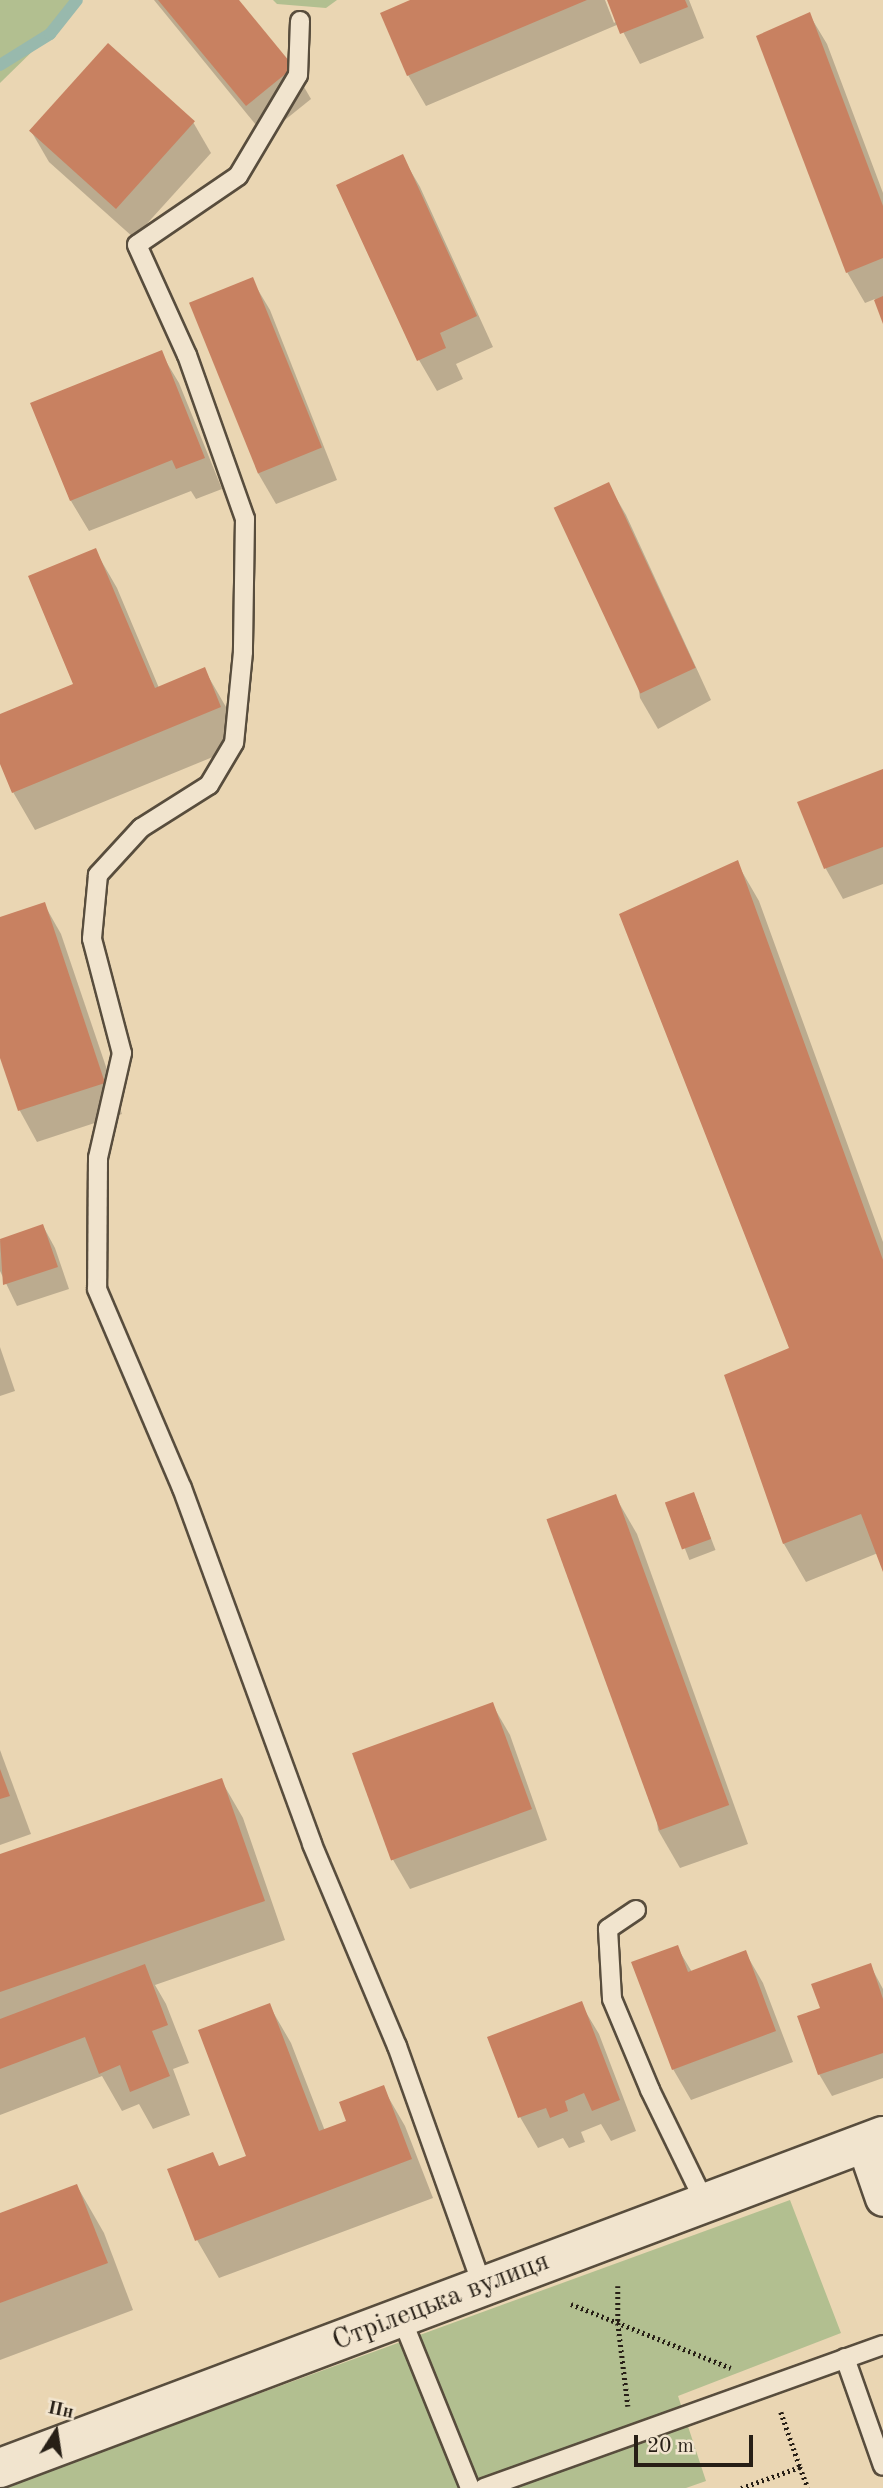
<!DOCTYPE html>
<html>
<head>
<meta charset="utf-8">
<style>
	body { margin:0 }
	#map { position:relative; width:883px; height:2488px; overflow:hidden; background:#ead6b3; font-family:"Old Standard TT",serif }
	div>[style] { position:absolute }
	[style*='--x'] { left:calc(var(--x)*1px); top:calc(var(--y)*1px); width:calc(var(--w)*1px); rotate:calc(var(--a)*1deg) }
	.green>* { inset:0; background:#b2bf90 }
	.shadow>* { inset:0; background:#0003; transform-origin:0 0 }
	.stream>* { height:12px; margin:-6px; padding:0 6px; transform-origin:6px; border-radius:6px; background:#98b9ad }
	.building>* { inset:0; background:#c88161; transform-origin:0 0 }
	.path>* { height:4.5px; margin-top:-2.25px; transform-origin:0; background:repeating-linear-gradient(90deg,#271f16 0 2px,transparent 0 5.5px) }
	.roads { filter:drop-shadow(2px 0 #584d3d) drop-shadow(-2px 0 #584d3d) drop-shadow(0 2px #584d3d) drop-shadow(0 -2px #584d3d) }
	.lane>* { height:18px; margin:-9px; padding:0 9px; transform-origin:9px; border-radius:9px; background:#f1e4ce }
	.street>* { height:35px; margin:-17.5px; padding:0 17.5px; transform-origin:17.5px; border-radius:17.5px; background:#f1e4ce }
	.secondary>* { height:38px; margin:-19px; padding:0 19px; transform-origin:19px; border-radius:19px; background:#f1e4ce }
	span { translate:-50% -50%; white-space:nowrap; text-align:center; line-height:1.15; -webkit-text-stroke:6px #f1e4ce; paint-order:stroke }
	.street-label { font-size:28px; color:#271f16 }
	.north { position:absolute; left:21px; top:2397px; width:70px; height:70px; -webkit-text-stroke:5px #f1e4ce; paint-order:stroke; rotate:12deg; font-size:19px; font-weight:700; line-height:28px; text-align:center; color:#271f16 }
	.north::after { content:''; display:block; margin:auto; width:24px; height:32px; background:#271f16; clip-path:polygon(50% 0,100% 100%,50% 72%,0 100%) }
	.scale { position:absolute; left:634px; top:2435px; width:119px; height:32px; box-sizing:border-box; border:4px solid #271f16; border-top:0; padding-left:9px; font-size:21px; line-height:24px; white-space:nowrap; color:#271f16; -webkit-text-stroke:5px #f1e4ce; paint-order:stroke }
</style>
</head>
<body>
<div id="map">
	<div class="green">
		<div style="clip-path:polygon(0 0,77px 0,50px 34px,0 83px)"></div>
		<div style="clip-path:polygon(273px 0,337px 0,326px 8px,277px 4px)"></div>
		<div style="clip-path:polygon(790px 2200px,841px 2333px,678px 2396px,706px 2481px,686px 2488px,0 2488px)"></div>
	</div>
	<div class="shadow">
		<div style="clip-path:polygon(154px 0,237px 0,293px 68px,311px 99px,265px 136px)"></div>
		<div style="clip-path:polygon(415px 0,605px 0,614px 23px,617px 21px,609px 0,689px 0,704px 38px,640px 64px,619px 24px,426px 106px,408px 75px,382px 14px)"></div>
		<div style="clip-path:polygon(809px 14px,827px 44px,883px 193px,883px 319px,875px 299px,865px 303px,847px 272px)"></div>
		<div style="clip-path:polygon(193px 122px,211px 153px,134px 238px,49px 162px,31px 131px)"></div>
		<div style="clip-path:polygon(402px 156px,420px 187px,493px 347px,456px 364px,463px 379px,437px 391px,419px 360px,338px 185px)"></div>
		<div style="clip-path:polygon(252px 280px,270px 310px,337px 480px,276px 504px,258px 473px)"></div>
		<div style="clip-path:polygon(161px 353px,179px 383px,222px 489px,196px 499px,191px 491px,89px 531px,71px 501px,33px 404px)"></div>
		<div style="clip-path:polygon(608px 484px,626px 515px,711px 700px,658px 729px,640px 698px)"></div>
		<div style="clip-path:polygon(95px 550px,117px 588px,159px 688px,204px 669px,226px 707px,242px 745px,35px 830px,13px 792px,0 760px,0 715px,75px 685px)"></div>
		<div style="clip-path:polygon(883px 771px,883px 884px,843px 899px,826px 869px,800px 803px)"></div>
		<div style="clip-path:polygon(737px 863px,759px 901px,883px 1242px,883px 1568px,878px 1553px,806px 1582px,784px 1544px,726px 1376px,791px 1349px)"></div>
		<div style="clip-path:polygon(44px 904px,61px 934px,122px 1114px,37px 1142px,20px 1111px,0 1053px,0 918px)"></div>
		<div style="clip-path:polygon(43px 1226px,55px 1248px,69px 1289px,17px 1306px,0 1271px,0 1241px)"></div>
		<div style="clip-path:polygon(0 1347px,15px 1391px,0 1396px)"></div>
		<div style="left:694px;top:1494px;width:60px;height:28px;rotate:69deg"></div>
		<div style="clip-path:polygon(615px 1496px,637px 1534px,748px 1844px,680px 1868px,658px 1830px)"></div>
		<div style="clip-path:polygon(492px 1704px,510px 1735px,547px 1840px,410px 1889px,392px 1858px)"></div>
		<div style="clip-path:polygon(0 1750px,31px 1834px,0 1845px)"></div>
		<div style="clip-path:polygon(221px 1780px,243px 1818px,285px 1940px,155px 1985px,166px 2004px,189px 2063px,173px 2069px,190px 2115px,153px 2129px,139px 2104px,122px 2111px,102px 2076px,0 2115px,0 1856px)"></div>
		<div style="clip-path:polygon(677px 1947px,692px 1972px,745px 1952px,763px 1983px,793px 2062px,691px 2100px,673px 2069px)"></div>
		<div style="clip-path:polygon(870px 1965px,883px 1989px,883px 2078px,832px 2096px,819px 2074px)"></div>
		<div style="clip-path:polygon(581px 2004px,599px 2034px,636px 2131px,611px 2141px,601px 2124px,581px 2132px,585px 2142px,569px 2148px,563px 2138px,538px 2148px,520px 2117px)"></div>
		<div style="clip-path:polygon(269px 2005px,291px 2043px,325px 2131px,348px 2122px,383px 2088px,405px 2126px,433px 2198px,219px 2278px,197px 2240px,170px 2170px,220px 2168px,248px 2157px)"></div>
		<div style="clip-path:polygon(77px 2186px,104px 2233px,133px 2310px,0 2360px,0 2215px)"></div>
	</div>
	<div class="stream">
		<div style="--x:0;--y:65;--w:59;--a:-31.8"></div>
		<div style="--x:50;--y:34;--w:43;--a:-51.5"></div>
	</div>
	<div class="building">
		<div style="clip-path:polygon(158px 0,239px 0,294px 67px,246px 106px)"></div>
		<div style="clip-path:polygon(410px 0,587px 0,407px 76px,380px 13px)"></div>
		<div style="clip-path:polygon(607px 0,685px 0,688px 7px,620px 34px)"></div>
		<div style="clip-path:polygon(810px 12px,883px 206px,883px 258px,846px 273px,756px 36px)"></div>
		<div style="left:108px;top:43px;width:117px;height:118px;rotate:42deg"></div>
		<div style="clip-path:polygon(403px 154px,477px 316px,440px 333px,446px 348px,417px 361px,336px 185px)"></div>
		<div style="left:253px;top:277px;width:184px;height:69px;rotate:68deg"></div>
		<div style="clip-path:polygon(883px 296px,883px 324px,874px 300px)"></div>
		<div style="clip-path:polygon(162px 350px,205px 458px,176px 469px,172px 460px,70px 501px,30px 403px)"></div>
		<div style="left:609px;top:482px;width:205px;height:61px;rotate:65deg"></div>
		<div style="clip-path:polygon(96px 548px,155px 688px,205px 667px,221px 707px,12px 793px,0 764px,0 714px,73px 684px,28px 576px)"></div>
		<div style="clip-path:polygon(883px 769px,883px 847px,824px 869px,797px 802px)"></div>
		<div style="clip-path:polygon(738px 860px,883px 1260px,883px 1572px,861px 1514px,783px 1544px,724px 1375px,789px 1348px,619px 914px)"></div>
		<div style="clip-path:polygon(45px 902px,105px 1083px,18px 1111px,0 1058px,0 917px)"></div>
		<div style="clip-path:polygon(43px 1224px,58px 1267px,3px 1285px,0 1239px)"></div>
		<div style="left:694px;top:1492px;width:50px;height:31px;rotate:70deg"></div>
		<div style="left:616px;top:1494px;width:331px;height:74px;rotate:70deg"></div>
		<div style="left:493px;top:1702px;width:114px;height:150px;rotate:70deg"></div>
		<div style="clip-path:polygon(0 1769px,10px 1796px,0 1799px)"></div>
		<div style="clip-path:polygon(222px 1778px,265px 1901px,0 1992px,0 1854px)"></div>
		<div style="clip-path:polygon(678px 1945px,688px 1972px,746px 1950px,776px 2031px,672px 2070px,631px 1962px)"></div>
		<div style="clip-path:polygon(871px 1963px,883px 1999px,883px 2053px,818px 2075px,797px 2016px,820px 2008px,811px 1984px)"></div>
		<div style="clip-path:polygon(145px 1964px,168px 2025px,152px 2031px,170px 2076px,130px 2092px,120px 2065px,99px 2074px,85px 2037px,0 2069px,0 2019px)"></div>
		<div style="clip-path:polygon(582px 2001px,620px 2100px,592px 2111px,584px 2093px,565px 2101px,568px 2111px,550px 2118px,546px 2108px,518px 2118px,487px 2037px)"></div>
		<div style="clip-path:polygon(270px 2003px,319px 2131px,346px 2121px,339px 2102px,384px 2085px,412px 2159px,195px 2241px,167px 2169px,213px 2152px,219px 2166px,246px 2156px,198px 2030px)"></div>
		<div style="clip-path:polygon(77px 2184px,108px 2263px,0 2303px,0 2213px)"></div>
	</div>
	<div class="path">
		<div style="--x:618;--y:2286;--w:37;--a:90"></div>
		<div style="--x:618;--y:2323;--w:84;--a:83.1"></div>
		<div style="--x:571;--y:2304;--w:172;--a:21.8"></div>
		<div style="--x:781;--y:2412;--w:58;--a:70.9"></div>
		<div style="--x:741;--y:2488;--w:63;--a:-19.6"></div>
		<div style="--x:800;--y:2467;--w:22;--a:69"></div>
	</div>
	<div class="roads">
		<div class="lane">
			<div style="--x:300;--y:21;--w:54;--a:92.1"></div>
			<div style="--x:298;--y:75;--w:117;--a:120.7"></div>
			<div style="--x:238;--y:176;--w:122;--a:145.7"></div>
			<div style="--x:137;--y:245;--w:121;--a:65.6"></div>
			<div style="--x:187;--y:355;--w:174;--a:70.5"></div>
			<div style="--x:245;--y:519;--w:133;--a:90.9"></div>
			<div style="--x:243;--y:652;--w:91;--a:95.6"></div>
			<div style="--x:234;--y:743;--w:49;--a:120.8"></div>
			<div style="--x:209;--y:785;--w:80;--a:147.7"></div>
			<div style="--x:141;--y:828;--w:64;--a:132.5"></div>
			<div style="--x:98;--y:875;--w:64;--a:95.4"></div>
			<div style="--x:92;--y:939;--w:118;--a:75.3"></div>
			<div style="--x:122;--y:1053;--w:108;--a:102.9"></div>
			<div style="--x:98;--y:1158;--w:131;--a:90.4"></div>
			<div style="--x:97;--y:1289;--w:216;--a:66.9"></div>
			<div style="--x:182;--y:1488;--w:379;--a:69.9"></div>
			<div style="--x:312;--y:1844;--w:219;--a:67.2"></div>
			<div style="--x:397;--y:2046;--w:256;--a:70.4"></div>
			<div style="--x:636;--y:1910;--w:34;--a:146"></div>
			<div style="--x:608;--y:1929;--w:70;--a:86.7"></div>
			<div style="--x:612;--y:1999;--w:99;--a:67.3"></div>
			<div style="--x:650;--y:2090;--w:126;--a:64"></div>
			<div style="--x:401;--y:2317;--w:184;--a:68"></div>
			<div style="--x:845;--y:2358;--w:114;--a:70.6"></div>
			<div style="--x:484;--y:2488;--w:424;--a:-19.7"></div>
		</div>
		<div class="street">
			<div style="--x:864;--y:2143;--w:58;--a:70.9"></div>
		</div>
		<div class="secondary">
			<div style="--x:0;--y:2468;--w:943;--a:-20.61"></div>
		</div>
	</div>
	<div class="street-label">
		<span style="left:441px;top:2302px;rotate:-21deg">Стрілецька вулиця</span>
	</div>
	<div class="north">Пн</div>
	<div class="scale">20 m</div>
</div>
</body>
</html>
